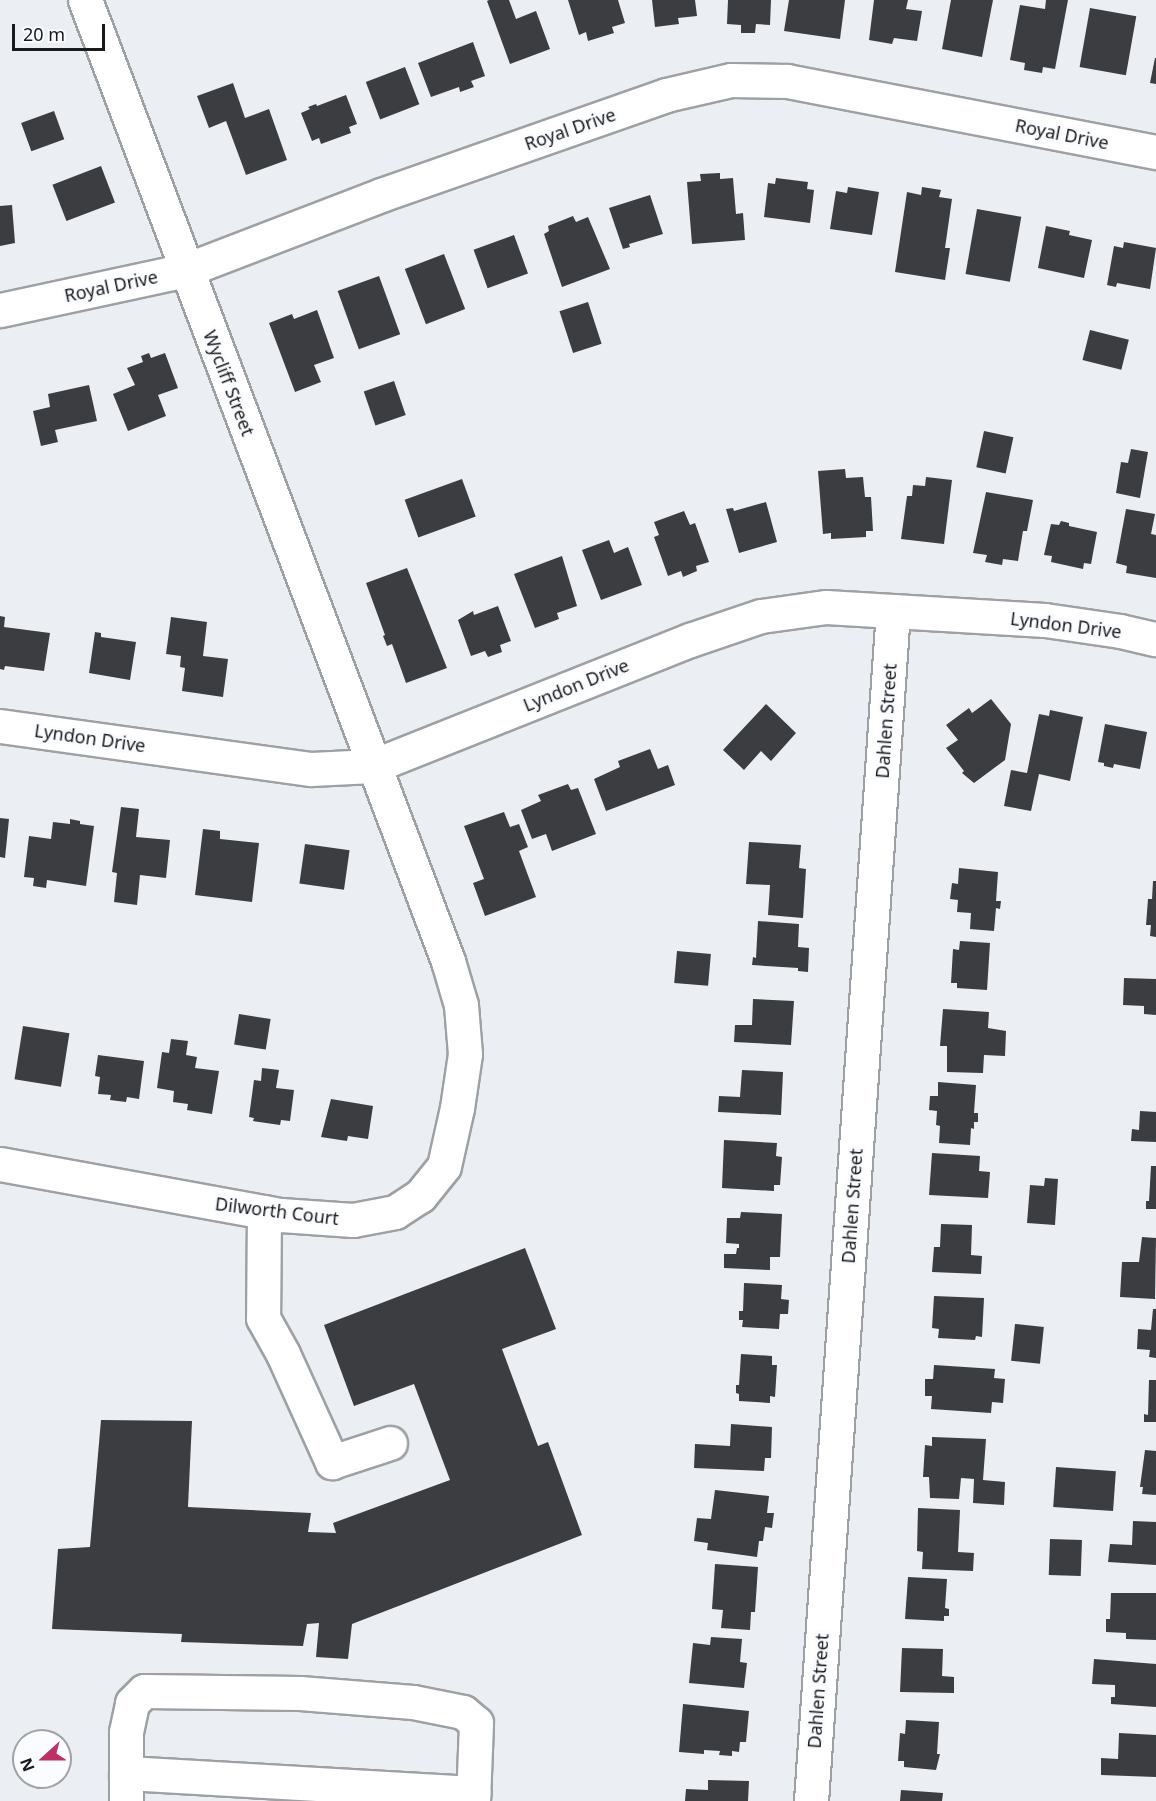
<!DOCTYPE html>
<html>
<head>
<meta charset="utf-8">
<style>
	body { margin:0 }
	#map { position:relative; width:1156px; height:1801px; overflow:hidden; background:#ebeff3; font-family:"Noto Sans",sans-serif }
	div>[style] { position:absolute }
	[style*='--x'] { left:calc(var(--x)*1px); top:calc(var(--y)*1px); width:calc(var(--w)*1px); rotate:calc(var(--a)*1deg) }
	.building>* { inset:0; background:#3b3d40; transform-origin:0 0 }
	.roads { filter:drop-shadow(2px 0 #9da1a4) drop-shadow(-2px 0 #9da1a4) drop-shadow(0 2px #9da1a4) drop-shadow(0 -2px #9da1a4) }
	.minor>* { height:33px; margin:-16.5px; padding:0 16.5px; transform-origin:16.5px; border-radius:16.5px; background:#fff }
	span { translate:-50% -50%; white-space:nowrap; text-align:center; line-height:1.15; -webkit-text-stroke:6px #fafcff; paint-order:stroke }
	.street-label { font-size:18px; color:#181a1b }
	.north { position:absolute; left:12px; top:1729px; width:60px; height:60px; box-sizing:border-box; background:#fafcff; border:2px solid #a0a2a4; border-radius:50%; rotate:249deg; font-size:16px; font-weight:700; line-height:24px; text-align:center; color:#181a1b }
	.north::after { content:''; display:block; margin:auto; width:21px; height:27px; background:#bc3063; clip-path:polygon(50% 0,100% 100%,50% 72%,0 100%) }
	.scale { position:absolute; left:12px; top:24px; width:93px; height:27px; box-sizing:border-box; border:3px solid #181a1b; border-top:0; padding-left:8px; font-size:18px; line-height:21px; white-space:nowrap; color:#181a1b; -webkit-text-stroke:4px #fafcff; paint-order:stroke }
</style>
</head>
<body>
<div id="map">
	<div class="building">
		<div style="clip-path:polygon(489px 0,509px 0,516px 19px,536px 11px,550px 49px,510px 64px,487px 1px)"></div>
		<div style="clip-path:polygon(568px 0,618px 0,625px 23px,612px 27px,614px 33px,588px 41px,586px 32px,579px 35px)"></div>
		<div style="clip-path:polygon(652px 0,695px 0,697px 16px,678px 18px,679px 24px,655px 27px)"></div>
		<div style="clip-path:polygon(728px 0,771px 0,770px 25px,756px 24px,755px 33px,741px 33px,741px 25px,727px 24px)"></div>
		<div style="clip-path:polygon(789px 0,845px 0,840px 39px,784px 31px)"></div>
		<div style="clip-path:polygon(874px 0,908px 0,906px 9px,922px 11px,917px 41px,894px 38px,892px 44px,869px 40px)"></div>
		<div style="clip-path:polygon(951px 0,993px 0,982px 57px,942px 49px)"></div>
		<div style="clip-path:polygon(1046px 0,1068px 0,1055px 69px,1043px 67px,1042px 73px,1024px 70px,1025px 63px,1010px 60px,1020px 5px,1045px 9px)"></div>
		<div style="left:1090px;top:8px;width:47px;height:60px;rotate:10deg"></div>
		<div style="clip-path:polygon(473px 42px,485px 76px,471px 81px,474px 87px,460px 92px,459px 87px,431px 97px,418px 63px)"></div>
		<div style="clip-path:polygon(1155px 58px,1156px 58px,1156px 84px,1150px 83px)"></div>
		<div style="left:405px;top:67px;width:40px;height:42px;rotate:69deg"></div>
		<div style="clip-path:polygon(233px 83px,245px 118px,269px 109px,287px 160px,246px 175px,226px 121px,209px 128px,197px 96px)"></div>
		<div style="clip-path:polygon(346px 95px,357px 124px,349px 127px,351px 133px,321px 144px,319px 138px,312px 141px,301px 113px,310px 109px,308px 107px,316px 104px,317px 106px)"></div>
		<div style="left:54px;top:111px;width:30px;height:35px;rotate:70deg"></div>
		<div style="left:101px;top:166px;width:39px;height:52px;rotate:69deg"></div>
		<div style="clip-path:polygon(720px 173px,720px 179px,733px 178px,736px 214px,743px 213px,745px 240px,692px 244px,687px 182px,701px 181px,700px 174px)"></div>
		<div style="clip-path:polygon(776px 178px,808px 182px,807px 189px,814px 190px,810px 223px,764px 217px,768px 183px,775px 184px)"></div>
		<div style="clip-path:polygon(848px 187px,879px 192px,872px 235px,830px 229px,836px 191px,847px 193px)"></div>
		<div style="clip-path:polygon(922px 187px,941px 190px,939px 197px,952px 199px,945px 248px,950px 248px,945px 280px,895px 272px,907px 192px,921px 195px)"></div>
		<div style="clip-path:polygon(650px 195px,663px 234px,629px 244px,630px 247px,623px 249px,609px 208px)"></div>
		<div style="clip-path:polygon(12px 205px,15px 243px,0 246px,0 206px)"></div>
		<div style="left:977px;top:209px;width:45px;height:66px;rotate:10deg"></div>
		<div style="clip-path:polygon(573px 216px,576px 222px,588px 217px,610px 269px,562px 287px,544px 234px,549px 231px,548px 226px)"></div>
		<div style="clip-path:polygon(1046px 226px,1070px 231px,1069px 235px,1092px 240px,1084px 278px,1038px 268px)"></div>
		<div style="left:514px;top:235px;width:41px;height:43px;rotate:70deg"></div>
		<div style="clip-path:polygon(1124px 242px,1156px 248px,1150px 289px,1117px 283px,1116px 287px,1107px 285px,1114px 246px,1123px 248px)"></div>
		<div style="left:444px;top:254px;width:59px;height:42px;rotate:69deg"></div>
		<div style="left:379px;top:276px;width:62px;height:44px;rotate:70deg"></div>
		<div style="left:588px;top:302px;width:44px;height:30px;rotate:72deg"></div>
		<div style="clip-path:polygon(317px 310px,334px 358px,314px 365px,321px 382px,295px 392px,269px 323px,292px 314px,294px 319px)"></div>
		<div style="left:1090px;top:330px;width:40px;height:31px;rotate:14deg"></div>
		<div style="clip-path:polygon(149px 353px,151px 358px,165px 353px,178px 388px,158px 395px,166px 416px,128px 431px,113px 394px,135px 385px,127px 368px,143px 362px,141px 356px)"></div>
		<div style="left:394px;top:381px;width:36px;height:32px;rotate:71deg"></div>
		<div style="clip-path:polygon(89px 385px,97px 421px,55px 430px,58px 442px,41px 446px,33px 411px,50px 407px,48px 394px)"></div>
		<div style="left:984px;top:431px;width:30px;height:37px;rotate:12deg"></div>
		<div style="clip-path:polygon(1131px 449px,1148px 452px,1140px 498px,1116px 493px,1121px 462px,1128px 463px)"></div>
		<div style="clip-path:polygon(845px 469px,846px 478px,863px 477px,865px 497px,871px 497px,873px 531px,866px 531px,866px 537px,831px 539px,831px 533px,823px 534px,818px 471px)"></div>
		<div style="clip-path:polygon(926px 477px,952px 480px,944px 544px,901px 539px,907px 496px,912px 496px,913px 485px,925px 486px)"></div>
		<div style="left:462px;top:479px;width:40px;height:61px;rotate:70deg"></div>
		<div style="clip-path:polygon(986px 492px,1033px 500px,1027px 531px,1023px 531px,1018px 561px,1003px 559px,1002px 565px,985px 562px,987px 555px,973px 553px)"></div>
		<div style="clip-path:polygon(766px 502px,777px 542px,739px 553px,726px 509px,733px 508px,734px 511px)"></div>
		<div style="clip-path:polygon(1126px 509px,1155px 514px,1151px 534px,1156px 535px,1156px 578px,1126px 573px,1127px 566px,1116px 563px)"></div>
		<div style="clip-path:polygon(684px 511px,690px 525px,695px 523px,709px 562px,696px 566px,697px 571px,683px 577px,681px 571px,668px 576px,654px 537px,659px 535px,654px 522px)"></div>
		<div style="clip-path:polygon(1061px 521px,1069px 523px,1069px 526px,1097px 532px,1091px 564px,1084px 563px,1083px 569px,1051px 562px,1052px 556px,1044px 555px,1051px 524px,1059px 525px)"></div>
		<div style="clip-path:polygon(609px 540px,614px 553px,628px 547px,642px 585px,601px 600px,582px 550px)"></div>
		<div style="clip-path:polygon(562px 556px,577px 606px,557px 613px,559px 619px,535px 628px,514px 574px)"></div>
		<div style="clip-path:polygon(407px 568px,447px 668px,406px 683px,392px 644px,387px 646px,383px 636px,385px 635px,366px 583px)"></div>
		<div style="clip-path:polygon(498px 606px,511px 641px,500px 645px,502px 652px,488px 657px,485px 651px,471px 656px,458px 620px,473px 611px,474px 615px)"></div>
		<div style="clip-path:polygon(0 616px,5px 617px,4px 627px,50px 633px,44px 671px,5px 666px,4px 670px,0 669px)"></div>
		<div style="clip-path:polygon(171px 617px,207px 622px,203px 656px,228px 659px,223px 697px,182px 691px,185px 668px,180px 667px,181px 656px,166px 654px)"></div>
		<div style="clip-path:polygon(95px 632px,101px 633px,101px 637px,136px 642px,130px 680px,89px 673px)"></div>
		<div style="clip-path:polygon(991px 699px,1011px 724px,1005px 760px,974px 783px,962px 773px,964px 771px,946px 748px,958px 740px,946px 725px,969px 708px,972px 713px)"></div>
		<div style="clip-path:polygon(766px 704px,796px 733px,771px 761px,761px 751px,744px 770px,723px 750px)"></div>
		<div style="clip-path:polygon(1050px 710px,1083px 717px,1070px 781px,1039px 774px,1031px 811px,1004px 806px,1011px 770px,1027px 773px,1039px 714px,1049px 716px)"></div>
		<div style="clip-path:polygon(1105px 724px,1147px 732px,1140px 769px,1114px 764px,1113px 768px,1104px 766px,1104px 763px,1098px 762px)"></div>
		<div style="clip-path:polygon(650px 749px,658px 769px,668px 765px,675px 785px,606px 811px,594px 779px,620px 767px,618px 761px)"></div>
		<div style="clip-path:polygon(568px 784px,571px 790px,578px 788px,596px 834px,552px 851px,546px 834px,532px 839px,521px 810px,541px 801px,538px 795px)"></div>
		<div style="clip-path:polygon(121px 807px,139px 809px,136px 837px,170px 840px,166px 878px,140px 875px,137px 905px,114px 902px,117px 873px,112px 872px)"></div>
		<div style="clip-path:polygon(504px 812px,510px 827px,519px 824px,528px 847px,519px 851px,536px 897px,485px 916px,473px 883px,484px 879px,464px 826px)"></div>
		<div style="clip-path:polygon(0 818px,9px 819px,5px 858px,0 857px)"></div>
		<div style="clip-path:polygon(70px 819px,80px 821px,80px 824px,94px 826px,86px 886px,47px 880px,46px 888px,33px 886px,34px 878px,24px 877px,29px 836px,51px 839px,53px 822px,70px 824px)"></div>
		<div style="clip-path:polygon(203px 829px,220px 831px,220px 839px,259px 843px,252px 902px,195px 895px)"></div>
		<div style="clip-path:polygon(749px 842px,801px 845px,799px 868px,806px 869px,803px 918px,768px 915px,770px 885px,746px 884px)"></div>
		<div style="left:305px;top:844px;width:45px;height:40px;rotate:8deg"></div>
		<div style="clip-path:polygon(959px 868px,998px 872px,996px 901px,1001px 901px,1000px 909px,996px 908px,994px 931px,970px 929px,971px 913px,957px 912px,958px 900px,950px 899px,952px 883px,958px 884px)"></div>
		<div style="clip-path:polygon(1153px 881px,1156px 881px,1156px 937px,1150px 936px,1151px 925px,1146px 925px,1148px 899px,1152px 899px)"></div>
		<div style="clip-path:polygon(758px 921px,799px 924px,798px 947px,809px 948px,808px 972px,798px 971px,798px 968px,752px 965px,753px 957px,756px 958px)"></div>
		<div style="clip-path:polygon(960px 941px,990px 943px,987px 990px,957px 988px,957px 983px,951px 983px,953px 949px,959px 950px)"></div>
		<div style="left:677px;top:951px;width:34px;height:32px;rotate:5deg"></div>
		<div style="clip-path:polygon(1124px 978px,1156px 979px,1156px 1015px,1144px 1014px,1144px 1006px,1123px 1005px)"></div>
		<div style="clip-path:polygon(753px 999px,794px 1001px,791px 1045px,734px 1042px,735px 1025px,752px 1025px)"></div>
		<div style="clip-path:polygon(943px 1009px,989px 1012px,988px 1028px,1006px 1031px,1005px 1056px,984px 1055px,983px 1073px,947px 1072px,947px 1046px,940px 1046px)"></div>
		<div style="left:239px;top:1014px;width:32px;height:31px;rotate:9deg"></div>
		<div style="left:23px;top:1026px;width:47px;height:54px;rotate:9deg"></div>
		<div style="clip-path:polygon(171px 1039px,188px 1041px,186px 1055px,197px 1057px,195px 1068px,219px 1071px,212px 1114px,187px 1110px,188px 1104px,173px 1102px,174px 1091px,157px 1088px,162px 1052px,169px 1053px)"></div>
		<div style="clip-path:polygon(98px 1055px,144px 1061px,139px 1099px,127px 1097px,126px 1102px,110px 1100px,111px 1095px,98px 1094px,100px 1077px,95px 1076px)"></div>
		<div style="clip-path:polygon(262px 1068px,279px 1070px,276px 1088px,294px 1090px,290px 1121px,281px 1120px,280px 1125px,253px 1121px,254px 1118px,249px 1117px,254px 1080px,261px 1081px)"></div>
		<div style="clip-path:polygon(742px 1070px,783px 1072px,781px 1115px,718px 1112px,719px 1096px,740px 1097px)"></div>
		<div style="clip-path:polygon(938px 1082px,976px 1085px,974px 1113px,978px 1113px,978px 1122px,974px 1122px,974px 1129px,971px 1128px,970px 1145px,939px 1143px,940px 1126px,936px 1125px,937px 1111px,929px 1110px,930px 1096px,938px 1096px)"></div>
		<div style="clip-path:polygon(331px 1099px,373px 1106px,368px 1139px,348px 1136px,347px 1141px,321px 1137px)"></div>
		<div style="clip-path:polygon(1140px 1111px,1156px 1112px,1156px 1142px,1131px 1141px,1132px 1129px,1139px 1130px)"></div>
		<div style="clip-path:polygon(724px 1140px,777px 1143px,776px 1156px,782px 1157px,780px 1185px,774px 1185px,774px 1191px,722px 1188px)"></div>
		<div style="clip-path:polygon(932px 1153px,980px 1156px,979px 1171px,990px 1172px,988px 1198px,929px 1195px)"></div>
		<div style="clip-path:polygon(1151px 1166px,1156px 1166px,1156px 1209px,1146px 1209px,1146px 1201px,1149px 1201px)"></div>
		<div style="clip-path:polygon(1045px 1178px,1058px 1179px,1055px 1225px,1027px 1223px,1030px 1185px,1044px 1186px)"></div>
		<div style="clip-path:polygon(741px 1212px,782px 1214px,780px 1257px,770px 1257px,770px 1270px,724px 1268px,724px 1254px,736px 1254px,737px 1248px,739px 1248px,739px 1244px,726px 1243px,727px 1218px,740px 1218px)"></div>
		<div style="clip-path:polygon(941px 1224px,972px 1225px,971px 1255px,982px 1256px,981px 1274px,932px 1272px,934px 1247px,940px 1247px)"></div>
		<div style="clip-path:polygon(1142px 1237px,1156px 1238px,1155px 1299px,1120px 1297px,1122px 1262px,1139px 1262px)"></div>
		<div style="clip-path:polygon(525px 1248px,556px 1329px,502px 1349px,538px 1446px,548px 1442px,582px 1535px,352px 1624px,348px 1659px,316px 1657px,319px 1623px,307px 1624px,303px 1646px,181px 1642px,182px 1634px,52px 1629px,58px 1549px,90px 1547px,101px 1420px,192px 1421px,188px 1507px,311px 1513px,308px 1532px,336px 1533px,333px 1523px,450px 1480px,414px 1384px,354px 1406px,324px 1325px)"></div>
		<div style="clip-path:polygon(744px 1283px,782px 1285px,781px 1299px,789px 1300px,788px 1314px,780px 1314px,779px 1329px,742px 1327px,743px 1320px,739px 1320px,739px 1311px,743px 1311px)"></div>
		<div style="clip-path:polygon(934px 1296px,984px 1298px,982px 1337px,976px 1336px,975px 1340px,938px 1338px,939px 1329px,932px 1328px)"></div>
		<div style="clip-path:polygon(1153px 1309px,1156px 1309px,1156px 1358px,1149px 1357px,1150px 1350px,1137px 1349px,1138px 1329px,1151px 1330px)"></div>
		<div style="left:1015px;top:1324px;width:29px;height:37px;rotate:6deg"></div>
		<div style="clip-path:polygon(741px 1354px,772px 1356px,772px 1365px,777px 1365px,775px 1397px,770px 1396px,770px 1403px,739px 1401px,739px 1394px,736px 1393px,736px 1385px,739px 1385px)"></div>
		<div style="clip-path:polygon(934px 1365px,995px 1369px,994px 1378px,1005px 1379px,1003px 1403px,992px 1402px,991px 1413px,931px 1409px,932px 1396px,925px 1396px,925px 1379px,933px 1379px)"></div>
		<div style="clip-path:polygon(1149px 1380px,1156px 1380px,1156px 1422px,1144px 1422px,1144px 1414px,1148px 1415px)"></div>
		<div style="clip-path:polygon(731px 1424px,772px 1427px,771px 1458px,765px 1458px,764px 1471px,694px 1468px,695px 1444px,730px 1446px)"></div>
		<div style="clip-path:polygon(932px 1437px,986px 1439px,983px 1480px,1005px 1482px,1004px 1505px,973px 1503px,974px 1479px,961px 1478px,959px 1499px,930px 1498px,929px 1477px,923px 1477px,925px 1445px,932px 1446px)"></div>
		<div style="clip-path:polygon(1145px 1450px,1156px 1451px,1156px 1495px,1142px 1494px,1143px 1487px,1140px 1487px)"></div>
		<div style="left:1056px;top:1467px;width:60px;height:40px;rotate:4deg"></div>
		<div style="clip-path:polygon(715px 1490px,769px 1496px,767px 1513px,774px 1513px,772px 1528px,765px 1527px,763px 1541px,759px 1541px,757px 1557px,707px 1550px,708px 1543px,694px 1541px,697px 1518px,711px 1519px)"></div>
		<div style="clip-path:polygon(918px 1508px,960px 1510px,958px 1552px,974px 1553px,973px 1571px,922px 1569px,923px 1552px,917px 1551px)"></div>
		<div style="clip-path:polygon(1133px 1521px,1156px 1522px,1156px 1565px,1108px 1562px,1110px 1544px,1132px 1545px)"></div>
		<div style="left:1050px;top:1539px;width:32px;height:36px;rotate:2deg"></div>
		<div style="clip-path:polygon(715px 1564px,758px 1567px,755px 1612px,751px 1612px,750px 1630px,721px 1628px,723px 1610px,712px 1609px)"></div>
		<div style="clip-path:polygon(908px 1577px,947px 1579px,945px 1608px,949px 1609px,949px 1616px,944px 1616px,944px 1621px,905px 1619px)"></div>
		<div style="clip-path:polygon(1111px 1593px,1156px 1593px,1156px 1640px,1126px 1639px,1126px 1633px,1106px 1632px,1106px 1619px,1110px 1619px)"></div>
		<div style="clip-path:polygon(711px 1637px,742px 1639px,740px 1662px,747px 1663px,744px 1688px,689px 1683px,693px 1643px,710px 1645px)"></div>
		<div style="clip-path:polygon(902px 1648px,943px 1649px,942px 1676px,954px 1677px,954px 1693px,900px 1692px)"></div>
		<div style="clip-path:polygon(1094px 1659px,1156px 1664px,1156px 1707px,1111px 1704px,1111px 1697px,1115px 1697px,1115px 1685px,1092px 1684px)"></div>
		<div style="clip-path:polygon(683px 1704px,749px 1711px,746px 1742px,740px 1742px,739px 1752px,732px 1751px,732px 1756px,719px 1755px,720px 1751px,704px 1750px,704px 1754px,679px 1752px)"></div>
		<div style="clip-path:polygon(906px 1720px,939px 1722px,937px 1754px,940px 1754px,936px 1770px,904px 1767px,904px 1761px,898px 1761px,900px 1733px,905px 1734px)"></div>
		<div style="clip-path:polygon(1119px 1733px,1156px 1735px,1156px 1777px,1101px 1775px,1101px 1758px,1118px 1759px)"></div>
		<div style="clip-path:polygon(708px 1780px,749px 1781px,748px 1801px,685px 1801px,686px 1789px,708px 1790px)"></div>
		<div style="clip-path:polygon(901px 1790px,943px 1793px,942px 1801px,900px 1801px)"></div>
	</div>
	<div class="roads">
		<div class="minor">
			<div style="--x:0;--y:310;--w:190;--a:-12.1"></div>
			<div style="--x:186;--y:270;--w:209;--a:-21"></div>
			<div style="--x:381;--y:195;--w:302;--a:-19.3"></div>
			<div style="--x:666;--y:95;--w:67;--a:-13"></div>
			<div style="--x:731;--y:80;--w:56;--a:1"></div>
			<div style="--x:787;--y:81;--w:376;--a:10.9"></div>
			<div style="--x:0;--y:726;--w:314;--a:7.9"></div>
			<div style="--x:311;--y:769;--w:62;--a:-2.8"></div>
			<div style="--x:373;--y:766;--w:341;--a:-21.7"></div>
			<div style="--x:690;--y:640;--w:75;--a:-18.7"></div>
			<div style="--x:761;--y:616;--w:66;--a:-7.9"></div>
			<div style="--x:826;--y:607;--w:219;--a:3.4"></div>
			<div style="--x:1045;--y:620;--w:76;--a:8.3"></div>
			<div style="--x:1120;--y:631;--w:37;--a:13"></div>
			<div style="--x:0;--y:1164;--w:286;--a:10.3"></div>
			<div style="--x:281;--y:1215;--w:72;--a:4"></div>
			<div style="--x:353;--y:1220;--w:43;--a:-10.8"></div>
			<div style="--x:395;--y:1212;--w:30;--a:-33"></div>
			<div style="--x:420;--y:1196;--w:38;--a:-51"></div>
			<div style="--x:444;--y:1166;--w:59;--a:-77.4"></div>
			<div style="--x:457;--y:1108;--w:55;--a:-81.6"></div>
			<div style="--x:465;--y:1054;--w:49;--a:-94.7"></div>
			<div style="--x:461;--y:1005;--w:46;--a:-106.5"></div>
			<div style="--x:448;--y:961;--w:1027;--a:-110.69"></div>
			<div style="--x:264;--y:1212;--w:106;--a:90.5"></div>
			<div style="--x:263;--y:1318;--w:41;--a:60.9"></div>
			<div style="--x:283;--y:1354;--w:119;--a:65.6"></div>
			<div style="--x:332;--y:1462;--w:61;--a:-18.1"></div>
			<div style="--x:126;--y:1773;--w:348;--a:3.3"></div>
			<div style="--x:126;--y:1801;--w:69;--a:-90"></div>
			<div style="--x:126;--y:1732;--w:30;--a:-78"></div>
			<div style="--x:132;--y:1703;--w:17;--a:-45"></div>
			<div style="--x:144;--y:1691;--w:156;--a:0.7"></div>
			<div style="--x:300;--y:1693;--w:113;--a:4.6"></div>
			<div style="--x:413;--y:1702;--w:51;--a:11.3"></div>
			<div style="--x:463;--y:1712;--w:17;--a:40"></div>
			<div style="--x:476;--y:1723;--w:78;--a:92.2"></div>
			<div style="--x:811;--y:1801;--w:1193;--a:-86.06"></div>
		</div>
	</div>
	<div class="street-label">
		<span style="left:570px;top:129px;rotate:-19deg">Royal Drive</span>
		<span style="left:1062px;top:134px;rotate:11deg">Royal Drive</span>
		<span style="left:111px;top:286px;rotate:-12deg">Royal Drive</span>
		<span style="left:229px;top:383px;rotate:69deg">Wycliff Street</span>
		<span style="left:1066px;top:625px;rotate:7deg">Lyndon Drive</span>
		<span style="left:576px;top:685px;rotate:-22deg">Lyndon Drive</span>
		<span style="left:886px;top:721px;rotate:-86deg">Dahlen Street</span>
		<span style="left:90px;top:738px;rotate:8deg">Lyndon Drive</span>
		<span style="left:852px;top:1206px;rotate:-86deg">Dahlen Street</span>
		<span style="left:277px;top:1211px;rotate:7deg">Dilworth Court</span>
		<span style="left:818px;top:1691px;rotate:-86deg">Dahlen Street</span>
	</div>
	<div class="north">N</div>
	<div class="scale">20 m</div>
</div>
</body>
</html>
